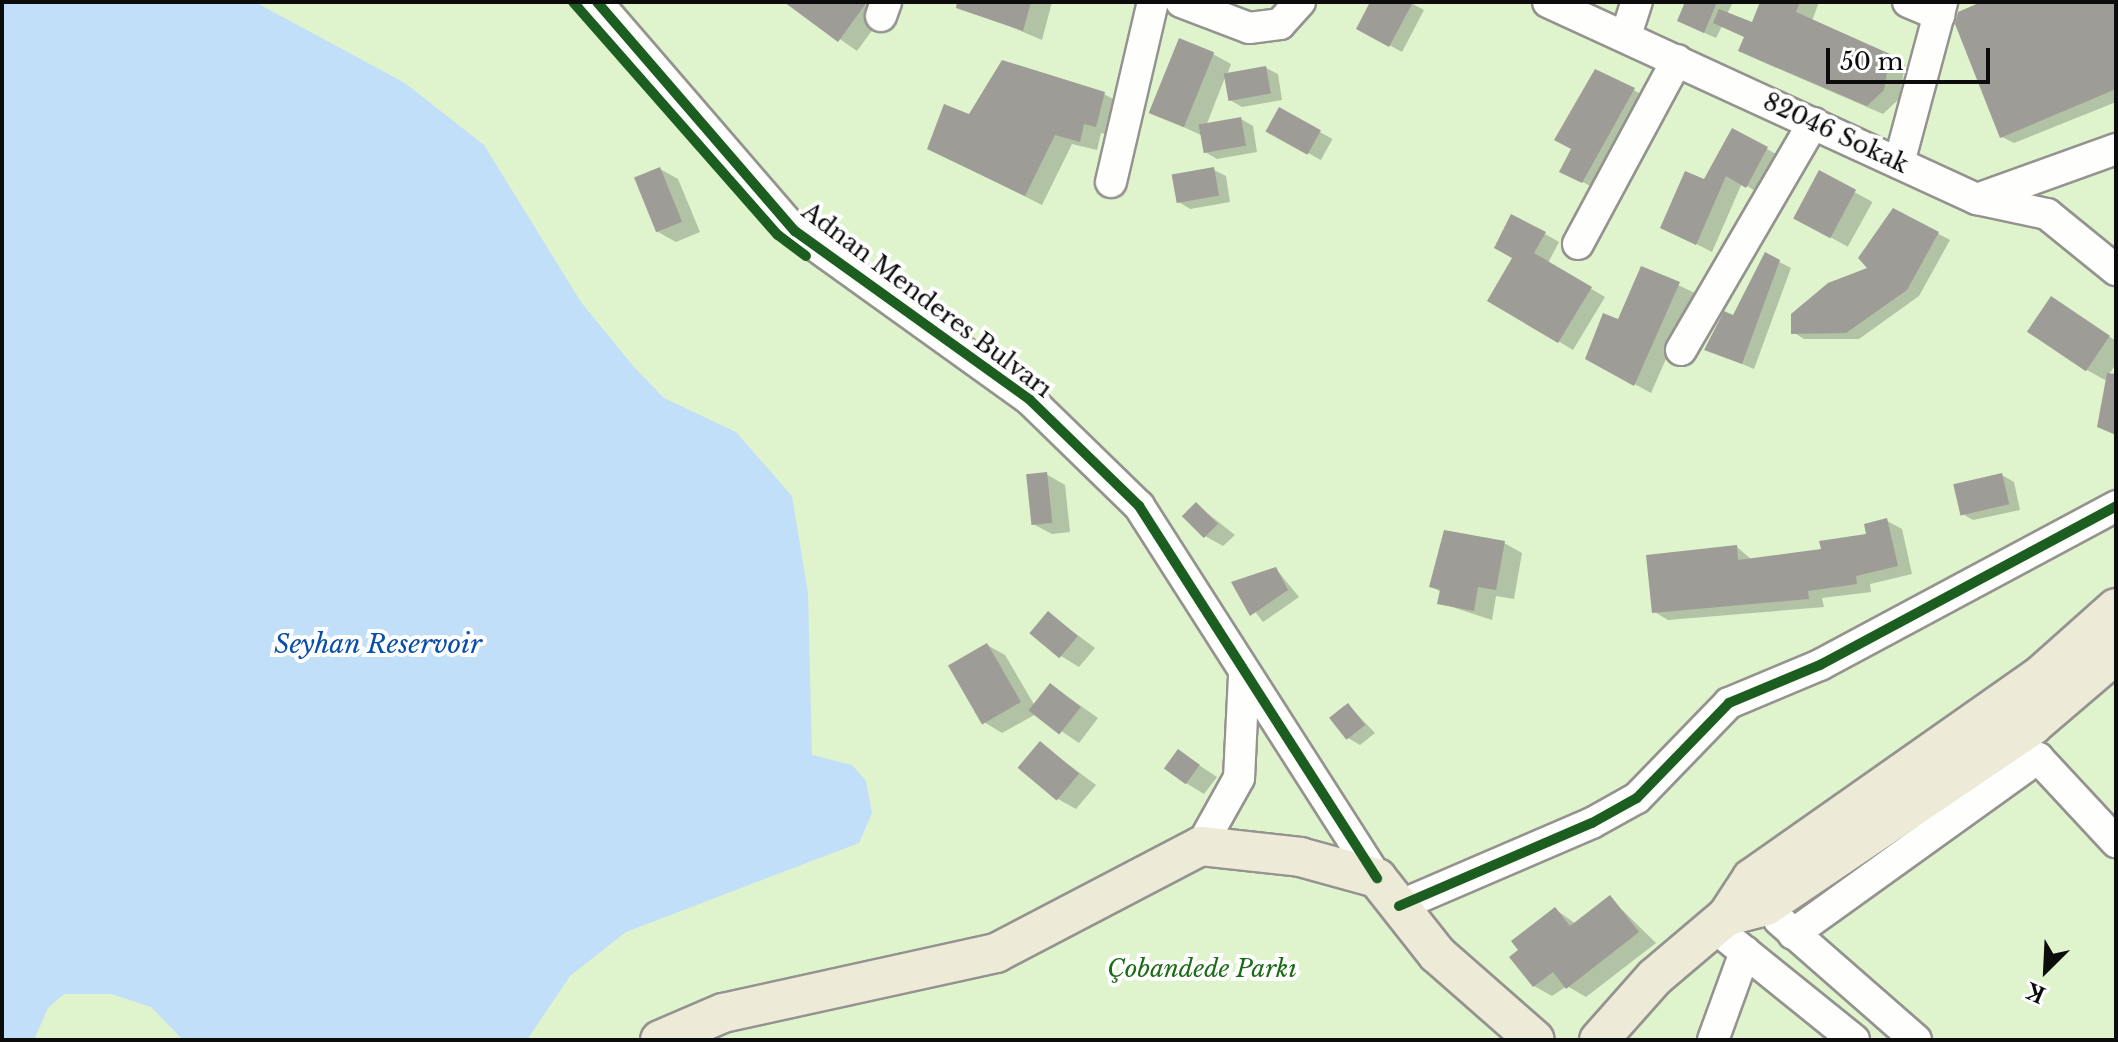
<!DOCTYPE html>
<html>
<head>
<meta charset="utf-8">
<style>
	body { margin:0 }
	#map { position:relative; width:2118px; height:1042px; overflow:hidden; background:#fbfaf0; font-family:"Libre Baskerville",serif }
	div>[style] { position:absolute }
	[style*='--x'] { left:calc(var(--x)*1px); top:calc(var(--y)*1px); width:calc(var(--w)*1px); rotate:calc(var(--a)*1deg) }
	.green>* { inset:0; background:#dff3cd; transform-origin:0 0 }
	.water>* { inset:0; background:#c2dff9 }
	.shadow>* { inset:0; background:#0003; transform-origin:0 0 }
	.building>* { inset:0; background:#9e9c96; transform-origin:0 0 }
	.roads { filter:drop-shadow(2px 0 #94938f) drop-shadow(-2px 0 #94938f) drop-shadow(0 2px #94938f) drop-shadow(0 -2px #94938f) }
	.minor>* { height:30px; margin:-15px; padding:0 15px; transform-origin:15px; border-radius:15px; background:#fefefd }
	.major>* { height:38px; margin:-19px; padding:0 19px; transform-origin:19px; border-radius:19px; background:#edead7 }
	.cycleway>* { height:10px; margin:-5px; padding:0 5px; transform-origin:5px; border-radius:5px; background:#1b5e20 }
	span { translate:-50% -50%; white-space:nowrap; text-align:center; line-height:1.15; -webkit-text-stroke:8px #fff; paint-order:stroke }
	.street-label { font-size:24px; color:#0c0c0c }
	.park-label { font-size:24px; color:#1c6b16; font-style:italic }
	.water-label { font-size:26px; color:#084eab; font-style:italic }
	.frame { position:absolute; inset:0; border:4px solid #0c0c0c; pointer-events:none }
	.north { position:absolute; left:2006px; top:930px; width:80px; height:80px; -webkit-text-stroke:6px #fff; paint-order:stroke; rotate:204deg; font-size:22px; font-weight:700; line-height:32px; text-align:center; color:#0c0c0c }
	.north::after { content:''; display:block; margin:auto; width:28px; height:36px; background:#0c0c0c; clip-path:polygon(50% 0,100% 100%,50% 72%,0 100%) }
	.scale { position:absolute; left:1826px; top:48px; width:164px; height:36px; box-sizing:border-box; border:4px solid #0c0c0c; border-top:0; padding-left:10px; font-size:24px; line-height:28px; white-space:nowrap; color:#0c0c0c; -webkit-text-stroke:6px #fff; paint-order:stroke }
</style>
</head>
<body>
<div id="map">
	<div class="green">
		<div style="left:2px;top:2px;width:2114px;height:1038px"></div>
	</div>
	<div class="water">
		<div style="clip-path:polygon(2px 2px,255px 2px,405px 83px,484px 145px,581px 302px,634px 367px,664px 398px,736px 432px,792px 496px,808px 593px,812px 755px,852px 765px,866px 781px,872px 813px,859px 843px,626px 932px,570px 976px,527px 1040px,183px 1040px,151px 1007px,111px 994px,64px 994px,48px 1008px,34px 1040px,2px 1040px)"></div>
	</div>
	<div class="shadow">
		<div style="clip-path:polygon(787px 2px,867px 2px,884px 14px,857px 51px)"></div>
		<div style="clip-path:polygon(977px 2px,1052px 2px,1042px 40px,974px 11px)"></div>
		<div style="clip-path:polygon(1372px 2px,1409px 2px,1424px 10px,1402px 52px,1358px 28px)"></div>
		<div style="clip-path:polygon(1688px 2px,1733px 2px,1727px 14px,1753px 25px,1762px 2px,1819px 2px,1812px 21px,1905px 65px,1899px 99px,1883px 114px,1756px 59px,1740px 50px,1745px 37px,1722px 26px,1716px 38px,1691px 27px)"></div>
		<div style="clip-path:polygon(1988px 2px,2116px 2px,2116px 102px,2014px 143px,2002px 137px)"></div>
		<div style="clip-path:polygon(1213px 54px,1231px 64px,1227px 75px,1266px 68px,1278px 74px,1282px 100px,1242px 107px,1230px 100px,1226px 75px,1206px 126px,1241px 119px,1253px 126px,1257px 152px,1217px 159px,1205px 152px,1203px 136px,1151px 112px)"></div>
		<div style="clip-path:polygon(1634px 90px,1645px 97px,1594px 188px,1562px 171px)"></div>
		<div style="clip-path:polygon(1104px 94px,1122px 104px,1113px 136px,1101px 133px,1097px 150px,1072px 144px,1042px 205px,929px 148px,970px 117px)"></div>
		<div style="left:1280px;top:110px;width:60px;height:24px;rotate:29deg"></div>
		<div style="clip-path:polygon(1733px 130px,1783px 158px,1762px 195px,1742px 183px,1712px 252px,1675px 233px)"></div>
		<div style="clip-path:polygon(660px 169px,678px 179px,700px 232px,676px 242px,658px 232px)"></div>
		<div style="clip-path:polygon(1214px 170px,1226px 176px,1230px 202px,1190px 209px,1179px 202px)"></div>
		<div style="left:1820px;top:173px;width:60px;height:51px;rotate:29deg"></div>
		<div style="clip-path:polygon(1894px 210px,1950px 240px,1919px 296px,1859px 339px,1804px 339px,1793px 332px,1870px 269px)"></div>
		<div style="clip-path:polygon(1545px 234px,1559px 242px,1548px 263px,1605px 297px,1573px 350px,1490px 300px,1514px 257px)"></div>
		<div style="clip-path:polygon(1766px 255px,1791px 268px,1754px 369px,1707px 349px,1734px 317px)"></div>
		<div style="clip-path:polygon(1642px 268px,1695px 293px,1651px 393px,1587px 358px,1619px 322px)"></div>
		<div style="clip-path:polygon(2052px 298px,2116px 341px,2116px 364px,2105px 380px,2087px 370px,2043px 312px)"></div>
		<div style="clip-path:polygon(1046px 474px,1065px 485px,1070px 532px,1052px 534px,1033px 524px)"></div>
		<div style="clip-path:polygon(2002px 475px,2014px 482px,2020px 510px,1973px 520px,1961px 513px)"></div>
		<div style="clip-path:polygon(1197px 505px,1235px 535px,1223px 546px,1205px 536px)"></div>
		<div style="clip-path:polygon(1887px 521px,1902px 529px,1912px 574px,1870px 584px,1871px 592px,1822px 598px,1824px 607px,1668px 620px,1653px 611px,1737px 547px,1752px 560px,1823px 550px,1869px 535px)"></div>
		<div style="clip-path:polygon(1504px 543px,1522px 553px,1514px 599px,1496px 596px,1492px 620px,1440px 603px,1441px 592px,1431px 586px)"></div>
		<div style="clip-path:polygon(1276px 569px,1299px 597px,1263px 622px,1233px 583px)"></div>
		<div style="clip-path:polygon(1048px 613px,1095px 648px,1079px 667px,1061px 656px)"></div>
		<div style="clip-path:polygon(987px 645px,1005px 655px,1035px 706px,1051px 685px,1098px 718px,1079px 743px,1036px 714px,1002px 733px,984px 722px)"></div>
		<div style="clip-path:polygon(1348px 705px,1375px 733px,1360px 745px,1348px 738px)"></div>
		<div style="clip-path:polygon(1041px 744px,1096px 785px,1076px 809px,1058px 799px)"></div>
		<div style="clip-path:polygon(1179px 752px,1217px 777px,1204px 794px,1186px 783px)"></div>
		<div style="clip-path:polygon(1610px 898px,1656px 943px,1586px 997px,1567px 986px,1552px 996px,1534px 986px,1521px 951px,1555px 909px,1576px 924px)"></div>
	</div>
	<div class="building">
		<div style="clip-path:polygon(784px 2px,867px 2px,838px 42px)"></div>
		<div style="clip-path:polygon(957px 2px,1031px 2px,1023px 31px,956px 8px)"></div>
		<div style="clip-path:polygon(1370px 2px,1413px 2px,1389px 47px,1356px 29px)"></div>
		<div style="clip-path:polygon(1685px 2px,1717px 2px,1704px 33px,1677px 21px)"></div>
		<div style="clip-path:polygon(1760px 2px,1800px 2px,1796px 12px,1890px 54px,1884px 90px,1867px 106px,1738px 51px,1744px 37px,1713px 23px,1719px 9px,1752px 22px)"></div>
		<div style="clip-path:polygon(1981px 2px,2116px 2px,2116px 89px,2000px 138px,1955px 24px,1958px 12px)"></div>
		<div style="left:1179px;top:38px;width:38px;height:81px;rotate:22deg"></div>
		<div style="clip-path:polygon(1002px 60px,1105px 92px,1096px 127px,1084px 124px,1080px 142px,1055px 135px,1025px 196px,927px 149px,944px 104px,969px 114px)"></div>
		<div style="left:1266px;top:66px;width:28px;height:43px;rotate:80deg"></div>
		<div style="clip-path:polygon(1595px 69px,1635px 88px,1582px 183px,1559px 172px,1571px 149px,1554px 140px)"></div>
		<div style="left:1279px;top:107px;width:48px;height:28px;rotate:29deg"></div>
		<div style="left:1241px;top:117px;width:29px;height:43px;rotate:80deg"></div>
		<div style="clip-path:polygon(1732px 128px,1768px 147px,1746px 188px,1726px 176px,1696px 245px,1660px 228px,1685px 171px,1704px 179px)"></div>
		<div style="left:660px;top:167px;width:59px;height:28px;rotate:68deg"></div>
		<div style="left:1214px;top:167px;width:29px;height:43px;rotate:80deg"></div>
		<div style="left:1819px;top:170px;width:42px;height:55px;rotate:28deg"></div>
		<div style="clip-path:polygon(1893px 208px,1939px 232px,1907px 290px,1846px 333px,1791px 334px,1791px 314px,1828px 283px,1867px 268px,1858px 258px)"></div>
		<div style="clip-path:polygon(1511px 214px,1546px 232px,1534px 253px,1592px 287px,1558px 343px,1487px 301px,1512px 258px,1494px 248px)"></div>
		<div style="clip-path:polygon(1765px 252px,1780px 260px,1742px 364px,1704px 350px,1724px 311px,1733px 315px)"></div>
		<div style="clip-path:polygon(1641px 266px,1680px 282px,1634px 386px,1585px 359px,1603px 313px,1618px 319px)"></div>
		<div style="left:2051px;top:296px;width:71px;height:43px;rotate:34deg"></div>
		<div style="clip-path:polygon(2107px 373px,2116px 374px,2116px 435px,2097px 427px)"></div>
		<div style="left:1047px;top:472px;width:51px;height:21px;rotate:84deg"></div>
		<div style="left:2002px;top:473px;width:32px;height:50px;rotate:77deg"></div>
		<div style="left:1196px;top:502px;width:31px;height:20px;rotate:45deg"></div>
		<div style="clip-path:polygon(1887px 518px,1898px 566px,1856px 576px,1857px 584px,1808px 591px,1809px 599px,1652px 613px,1646px 555px,1737px 545px,1738px 560px,1821px 549px,1819px 541px,1866px 534px,1864px 524px)"></div>
		<div style="clip-path:polygon(1444px 530px,1505px 541px,1496px 590px,1478px 587px,1474px 611px,1437px 604px,1440px 590px,1429px 587px)"></div>
		<div style="clip-path:polygon(1276px 567px,1288px 590px,1250px 616px,1231px 582px)"></div>
		<div style="left:1048px;top:611px;width:39px;height:29px;rotate:40deg"></div>
		<div style="left:987px;top:643px;width:68px;height:45px;rotate:60deg"></div>
		<div style="left:1050px;top:683px;width:39px;height:35px;rotate:38deg"></div>
		<div style="left:1348px;top:703px;width:28px;height:24px;rotate:52deg"></div>
		<div style="left:1040px;top:741px;width:51px;height:35px;rotate:40deg"></div>
		<div style="left:1178px;top:749px;width:27px;height:24px;rotate:36deg"></div>
		<div style="clip-path:polygon(1610px 895px,1639px 932px,1566px 989px,1553px 972px,1533px 987px,1509px 957px,1518px 950px,1511px 941px,1555px 907px,1570px 926px)"></div>
	</div>
	<div class="roads">
		<div class="minor">
			<div style="--x:597;--y:2;--w:303;--a:49.2"></div>
			<div style="--x:795;--y:231;--w:289;--a:35.7"></div>
			<div style="--x:1030;--y:400;--w:152;--a:44.2"></div>
			<div style="--x:1139;--y:506;--w:442;--a:57.4"></div>
			<div style="--x:1181;--y:2;--w:73;--a:20.9"></div>
			<div style="--x:1249;--y:28;--w:31;--a:-7"></div>
			<div style="--x:1280;--y:24;--w:30;--a:-48"></div>
			<div style="--x:1548;--y:2;--w:472;--a:24.7"></div>
			<div style="--x:1977;--y:199;--w:72;--a:12.1"></div>
			<div style="--x:2047;--y:214;--w:89;--a:39.1"></div>
			<div style="--x:1908;--y:2;--w:34;--a:23"></div>
			<div style="--x:881;--y:16;--w:15;--a:-70"></div>
			<div style="--x:1626;--y:35;--w:35;--a:-72"></div>
			<div style="--x:1899;--y:163;--w:167;--a:-75"></div>
			<div style="--x:1111;--y:182;--w:185;--a:-76.9"></div>
			<div style="--x:1977;--y:199;--w:148;--a:-19.8"></div>
			<div style="--x:1578;--y:244;--w:209;--a:-61.7"></div>
			<div style="--x:1681;--y:350;--w:263;--a:-59.8"></div>
			<div style="--x:1201;--y:846;--w:78;--a:-60.8"></div>
			<div style="--x:1239;--y:778;--w:102;--a:-87.2"></div>
			<div style="--x:1399;--y:906;--w:210;--a:-23.3"></div>
			<div style="--x:1592;--y:823;--w:51;--a:-29.1"></div>
			<div style="--x:1637;--y:798;--w:132;--a:-45.9"></div>
			<div style="--x:1729;--y:703;--w:99;--a:-22.7"></div>
			<div style="--x:1820;--y:665;--w:336;--a:-28.2"></div>
			<div style="--x:1779;--y:920;--w:182;--a:41.2"></div>
			<div style="--x:1714;--y:927;--w:180;--a:38.9"></div>
			<div style="--x:1793;--y:934;--w:302;--a:-35.7"></div>
			<div style="--x:2038;--y:758;--w:115;--a:47.1"></div>
			<div style="--x:1713;--y:1040;--w:94;--a:-70"></div>
		</div>
		<div class="major">
			<div style="--x:1727;--y:916;--w:40;--a:-14.4"></div>
			<div style="--x:1766;--y:906;--w:323;--a:-34.1"></div>
			<div style="--x:2033;--y:725;--w:109;--a:-40.5"></div>
			<div style="--x:660;--y:1040;--w:69;--a:-23.2"></div>
			<div style="--x:723;--y:1013;--w:280;--a:-12.4"></div>
			<div style="--x:996;--y:953;--w:231;--a:-27.6"></div>
			<div style="--x:1201;--y:846;--w:100;--a:6.3"></div>
			<div style="--x:1300;--y:857;--w:80;--a:15.3"></div>
			<div style="--x:1377;--y:878;--w:97;--a:51.7"></div>
			<div style="--x:1437;--y:954;--w:130;--a:41.3"></div>
			<div style="--x:1599;--y:1040;--w:84;--a:-48.4"></div>
			<div style="--x:1655;--y:977;--w:94;--a:-40.3"></div>
			<div style="--x:1727;--y:916;--w:45;--a:-56.7"></div>
			<div style="--x:1752;--y:878;--w:355;--a:-35.1"></div>
			<div style="--x:2042;--y:674;--w:99;--a:-41.7"></div>
		</div>
	</div>
	<div class="cycleway">
		<div style="--x:573;--y:2;--w:310;--a:48.7"></div>
		<div style="--x:778;--y:235;--w:35;--a:37"></div>
		<div style="--x:597;--y:2;--w:303;--a:49.2"></div>
		<div style="--x:795;--y:231;--w:289;--a:35.7"></div>
		<div style="--x:1030;--y:400;--w:152;--a:44.2"></div>
		<div style="--x:1139;--y:506;--w:442;--a:57.4"></div>
		<div style="--x:1399;--y:906;--w:210;--a:-23.3"></div>
		<div style="--x:1592;--y:823;--w:51;--a:-29.1"></div>
		<div style="--x:1637;--y:798;--w:132;--a:-45.9"></div>
		<div style="--x:1729;--y:703;--w:99;--a:-22.7"></div>
		<div style="--x:1820;--y:665;--w:336;--a:-28.2"></div>
	</div>
	<div class="street-label">
		<span style="left:1836px;top:133px;rotate:25deg">82046 Sokak</span>
		<span style="left:927px;top:300px;rotate:37deg">Adnan Menderes Bulvarı</span>
	</div>
	<div class="park-label">
		<span style="left:1202px;top:969px">Çobandede Parkı</span>
	</div>
	<div class="water-label">
		<span style="left:378px;top:645px">Seyhan Reservoir</span>
	</div>
	<div class="frame"></div>
	<div class="north">K</div>
	<div class="scale">50 m</div>
</div>
</body>
</html>
